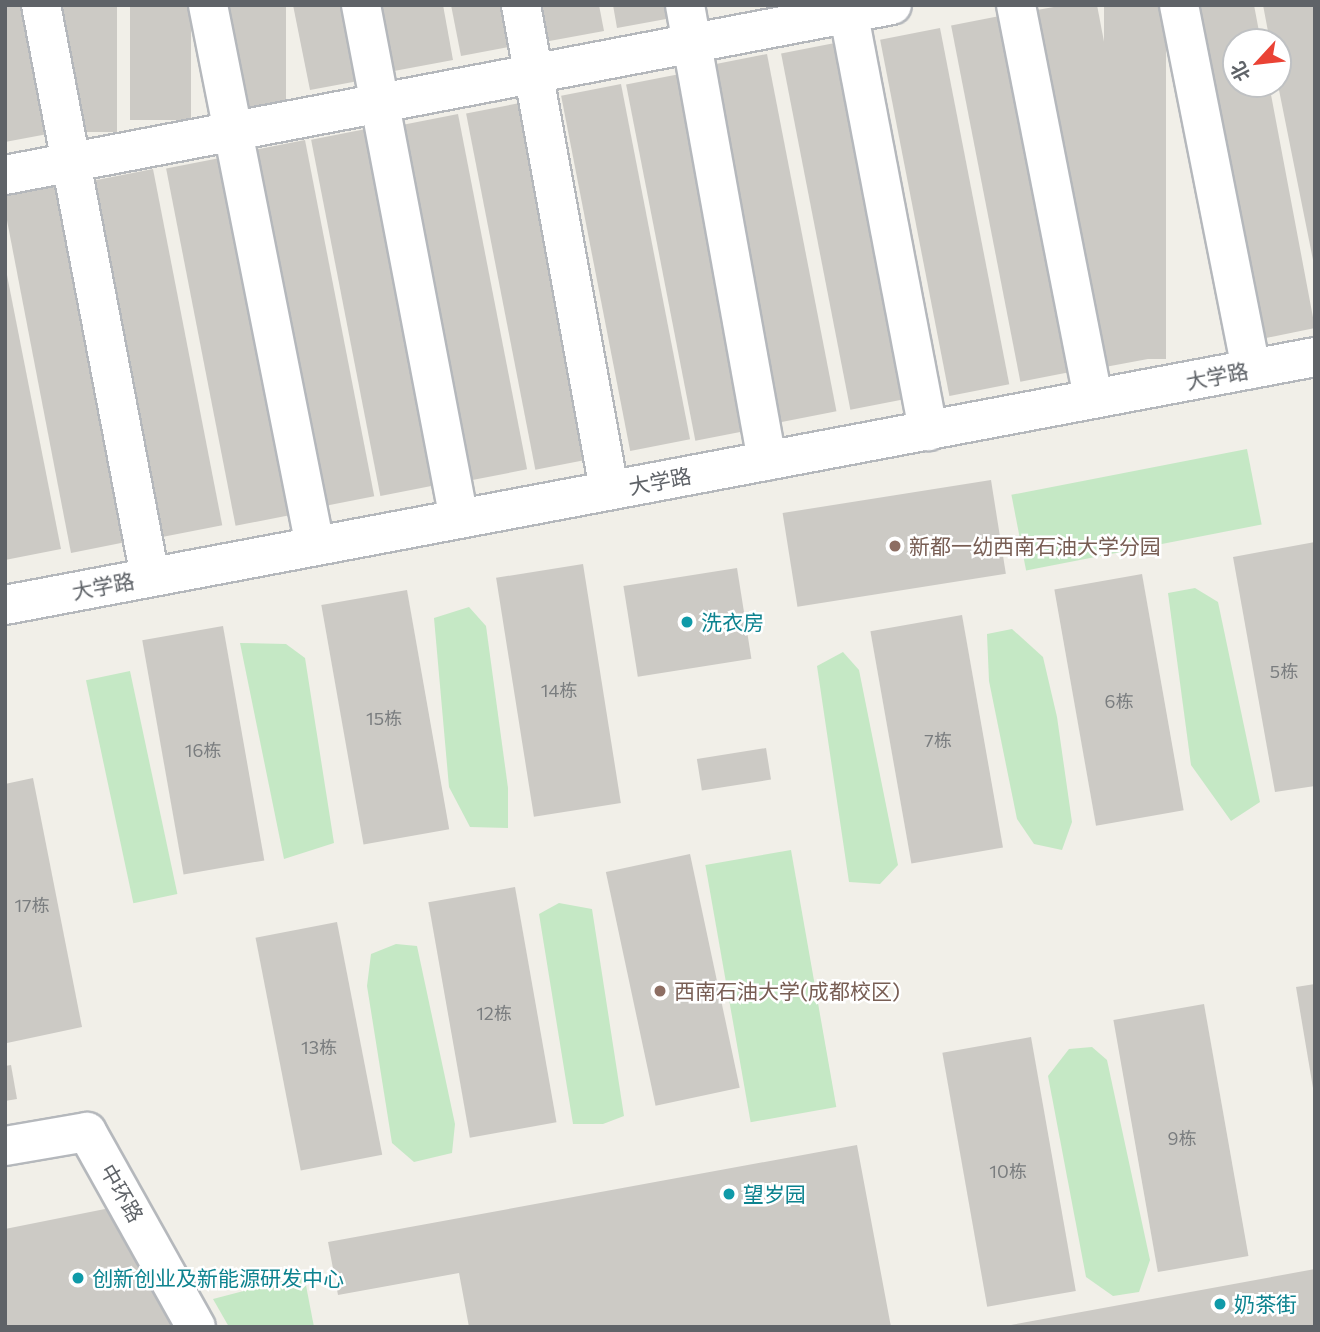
<!DOCTYPE html>
<html>
<head>
<meta charset="utf-8">
<style>
	body { margin:0 }
	#map { position:relative; width:1320px; height:1332px; overflow:hidden; background:#f1efe8; font-family:Commissioner,"Noto Sans SC",sans-serif }
	div>[style] { position:absolute }
	[style*='--x'] { left:calc(var(--x)*1px); top:calc(var(--y)*1px); width:calc(var(--w)*1px); rotate:calc(var(--a)*1deg) }
	.green>* { inset:0; background:#c5e8c5; transform-origin:0 0 }
	.building>* { inset:0; background:#cccac5; transform-origin:0 0 }
	.roads { filter:drop-shadow(2px 0 #b5b8bc) drop-shadow(-2px 0 #b5b8bc) drop-shadow(0 2px #b5b8bc) drop-shadow(0 -2px #b5b8bc) }
	.minor>* { height:38px; margin:-19px; padding:0 19px; transform-origin:19px; border-radius:19px; background:#fff }
	.dots>* { width:19px; height:19px; translate:-50% -50%; box-sizing:border-box; border:4px solid #fff; border-radius:50% }
	span { translate:-50% -50%; white-space:nowrap; text-align:center; line-height:1.15; -webkit-text-stroke:5px #fff; paint-order:stroke }
	.number-label { font-size:18px; color:#7a7d7f }
	.number-label span { -webkit-text-stroke-width:0 }
	.street-label { font-size:21px; color:#5f6368 }
	.education-label { font-size:21px; color:#785e54 }
	.left { translate:0 -50%; text-align:left }
	.culture-label { font-size:21px; color:#0d838f }
	.frame { position:absolute; inset:0; border:7px solid #5f6368; pointer-events:none }
	.north { position:absolute; left:1222px; top:28px; width:70px; height:70px; box-sizing:border-box; background:#fff; border:2px solid #bfc1c3; border-radius:50%; rotate:243deg; font-size:19px; font-weight:700; line-height:28px; text-align:center; color:#5f6368 }
	.north::after { content:''; display:block; margin:auto; width:24px; height:32px; background:#ea4335; clip-path:polygon(50% 0,100% 100%,50% 72%,0 100%) }
</style>
</head>
<body>
<div id="map">
	<div class="green">
		<div style="left:1247px;top:449px;width:77px;height:240px;rotate:79deg"></div>
		<div style="clip-path:polygon(1195px 588px,1218px 602px,1260px 802px,1231px 821px,1191px 765px,1168px 593px)"></div>
		<div style="clip-path:polygon(469px 607px,486px 626px,508px 788px,508px 828px,470px 827px,449px 787px,434px 618px)"></div>
		<div style="clip-path:polygon(1012px 629px,1043px 657px,1057px 717px,1072px 822px,1062px 850px,1034px 844px,1017px 819px,989px 681px,987px 634px)"></div>
		<div style="clip-path:polygon(240px 643px,286px 644px,305px 658px,334px 843px,284px 859px)"></div>
		<div style="clip-path:polygon(843px 652px,859px 670px,898px 865px,880px 884px,849px 882px,817px 666px)"></div>
		<div style="left:130px;top:671px;width:228px;height:45px;rotate:78deg"></div>
		<div style="left:791px;top:850px;width:261px;height:87px;rotate:80deg"></div>
		<div style="clip-path:polygon(559px 903px,592px 909px,624px 1116px,603px 1124px,573px 1124px,539px 914px)"></div>
		<div style="clip-path:polygon(396px 944px,417px 946px,455px 1124px,452px 1153px,414px 1162px,392px 1143px,367px 986px,371px 954px)"></div>
		<div style="clip-path:polygon(1092px 1047px,1107px 1060px,1150px 1260px,1139px 1292px,1113px 1296px,1086px 1277px,1048px 1076px,1069px 1049px)"></div>
		<div style="clip-path:polygon(304px 1275px,314px 1327px,229px 1327px,213px 1299px)"></div>
	</div>
	<div class="building">
		<div style="clip-path:polygon(5px 5px,28px 5px,53px 133px,5px 142px)"></div>
		<div style="left:56px;top:5px;width:61px;height:127px"></div>
		<div style="left:130px;top:5px;width:61px;height:115px"></div>
		<div style="left:225px;top:5px;width:61px;height:103px"></div>
		<div style="clip-path:polygon(293px 5px,355px 5px,369px 79px,310px 90px)"></div>
		<div style="clip-path:polygon(381px 5px,443px 5px,453px 60px,394px 71px)"></div>
		<div style="clip-path:polygon(451px 5px,512px 5px,520px 45px,461px 56px)"></div>
		<div style="clip-path:polygon(537px 5px,599px 5px,604px 31px,544px 42px)"></div>
		<div style="clip-path:polygon(613px 5px,675px 5px,677px 17px,617px 28px)"></div>
		<div style="clip-path:polygon(1065px 5px,1097px 5px,1164px 356px,1105px 367px,1037px 10px)"></div>
		<div style="left:1104px;top:5px;width:62px;height:354px"></div>
		<div style="clip-path:polygon(1192px 5px,1254px 5px,1261px 42px,1236px 42px,1236px 84px,1269px 84px,1315px 328px,1256px 340px)"></div>
		<div style="clip-path:polygon(1263px 5px,1315px 5px,1315px 270px,1278px 85px,1278px 42px,1270px 42px)"></div>
		<div style="left:1010px;top:14px;width:363px;height:60px;rotate:79deg"></div>
		<div style="left:940px;top:28px;width:363px;height:61px;rotate:79deg"></div>
		<div style="left:840px;top:42px;width:363px;height:60px;rotate:79deg"></div>
		<div style="left:767px;top:54px;width:364px;height:61px;rotate:79deg"></div>
		<div style="left:685px;top:73px;width:363px;height:60px;rotate:79deg"></div>
		<div style="left:621px;top:84px;width:362px;height:61px;rotate:79deg"></div>
		<div style="left:525px;top:102px;width:363px;height:60px;rotate:79deg"></div>
		<div style="left:458px;top:114px;width:362px;height:61px;rotate:79deg"></div>
		<div style="left:371px;top:128px;width:363px;height:61px;rotate:79deg"></div>
		<div style="left:305px;top:140px;width:363px;height:61px;rotate:79deg"></div>
		<div style="left:225px;top:157px;width:364px;height:60px;rotate:79deg"></div>
		<div style="left:153px;top:169px;width:363px;height:60px;rotate:79deg"></div>
		<div style="clip-path:polygon(62px 185px,131px 541px,71px 553px,5px 210px,5px 195px)"></div>
		<div style="clip-path:polygon(5px 265px,61px 549px,5px 560px)"></div>
		<div style="left:991px;top:480px;width:95px;height:211px;rotate:81deg"></div>
		<div style="clip-path:polygon(1315px 542px,1315px 786px,1275px 792px,1233px 557px)"></div>
		<div style="left:583px;top:564px;width:242px;height:88px;rotate:81deg"></div>
		<div style="left:737px;top:568px;width:92px;height:115px;rotate:81deg"></div>
		<div style="left:1142px;top:574px;width:240px;height:89px;rotate:80deg"></div>
		<div style="left:407px;top:590px;width:243px;height:87px;rotate:80deg"></div>
		<div style="left:962px;top:615px;width:236px;height:93px;rotate:80deg"></div>
		<div style="left:223px;top:626px;width:238px;height:82px;rotate:80deg"></div>
		<div style="left:766px;top:748px;width:32px;height:70px;rotate:81deg"></div>
		<div style="clip-path:polygon(33px 778px,82px 1027px,7px 1043px,5px 784px)"></div>
		<div style="left:690px;top:854px;width:239px;height:86px;rotate:78deg"></div>
		<div style="left:515px;top:887px;width:239px;height:88px;rotate:80deg"></div>
		<div style="left:337px;top:922px;width:237px;height:83px;rotate:79deg"></div>
		<div style="clip-path:polygon(1315px 984px,1315px 1088px,1313px 1088px,1296px 987px)"></div>
		<div style="left:1204px;top:1004px;width:256px;height:92px;rotate:80deg"></div>
		<div style="left:1031px;top:1037px;width:258px;height:90px;rotate:80deg"></div>
		<div style="clip-path:polygon(11px 1065px,17px 1099px,5px 1101px,5px 1066px)"></div>
		<div style="clip-path:polygon(857px 1145px,891px 1327px,469px 1327px,459px 1273px,338px 1295px,328px 1242px)"></div>
		<div style="clip-path:polygon(110px 1208px,180px 1327px,5px 1327px,5px 1229px)"></div>
		<div style="clip-path:polygon(1315px 1269px,1315px 1327px,1011px 1327px,1011px 1325px)"></div>
	</div>
	<div class="roads">
		<div class="minor">
			<div style="--x:41;--y:5;--w:582;--a:79.21"></div>
			<div style="--x:208;--y:5;--w:551;--a:78.81"></div>
			<div style="--x:361;--y:5;--w:523;--a:79.21"></div>
			<div style="--x:521;--y:5;--w:493;--a:79.7"></div>
			<div style="--x:685;--y:5;--w:463;--a:79.8"></div>
			<div style="--x:847;--y:5;--w:434;--a:79.2"></div>
			<div style="--x:1016;--y:5;--w:401;--a:78.9"></div>
			<div style="--x:1179;--y:5;--w:371;--a:78.8"></div>
			<div style="--x:5;--y:175;--w:903;--a:-10.85"></div>
			<div style="--x:5;--y:605;--w:1333;--a:-10.72"></div>
			<div style="--x:5;--y:1146;--w:83;--a:-9.7"></div>
			<div style="--x:87;--y:1132;--w:223;--a:60.8"></div>
		</div>
	</div>
	<div class="dots">
		<div style="left:895px;top:546px;background:#8d6e63"></div>
		<div style="left:687px;top:622px;background:#0f9aa8"></div>
		<div style="left:660px;top:991px;background:#8d6e63"></div>
		<div style="left:729px;top:1194px;background:#0f9aa8"></div>
		<div style="left:78px;top:1278px;background:#0f9aa8"></div>
		<div style="left:1220px;top:1304px;background:#0f9aa8"></div>
	</div>
	<div class="number-label">
		<span style="left:1284px;top:671px">5栋</span>
		<span style="left:559px;top:690px">14栋</span>
		<span style="left:1119px;top:701px">6栋</span>
		<span style="left:384px;top:718px">15栋</span>
		<span style="left:938px;top:740px">7栋</span>
		<span style="left:203px;top:750px">16栋</span>
		<span style="left:32px;top:905px">17栋</span>
		<span style="left:494px;top:1013px">12栋</span>
		<span style="left:319px;top:1047px">13栋</span>
		<span style="left:1182px;top:1138px">9栋</span>
		<span style="left:1008px;top:1171px">10栋</span>
	</div>
	<div class="street-label">
		<span style="left:1217px;top:376px;rotate:-11deg">大学路</span>
		<span style="left:660px;top:481px;rotate:-11deg">大学路</span>
		<span style="left:103px;top:586px;rotate:-11deg">大学路</span>
		<span style="left:122px;top:1193px;rotate:60deg">中环路</span>
	</div>
	<div class="education-label">
		<span class="left" style="left:909px;top:546px">新都一幼西南石油大学分园</span>
		<span class="left" style="left:674px;top:991px">西南石油大学(成都校区)</span>
	</div>
	<div class="culture-label">
		<span class="left" style="left:701px;top:622px">洗衣房</span>
		<span class="left" style="left:743px;top:1194px">望岁园</span>
		<span class="left" style="left:92px;top:1278px">创新创业及新能源研发中心</span>
		<span class="left" style="left:1234px;top:1304px">奶茶街</span>
	</div>
	<div class="frame"></div>
	<div class="north">北</div>
</div>
</body>
</html>
